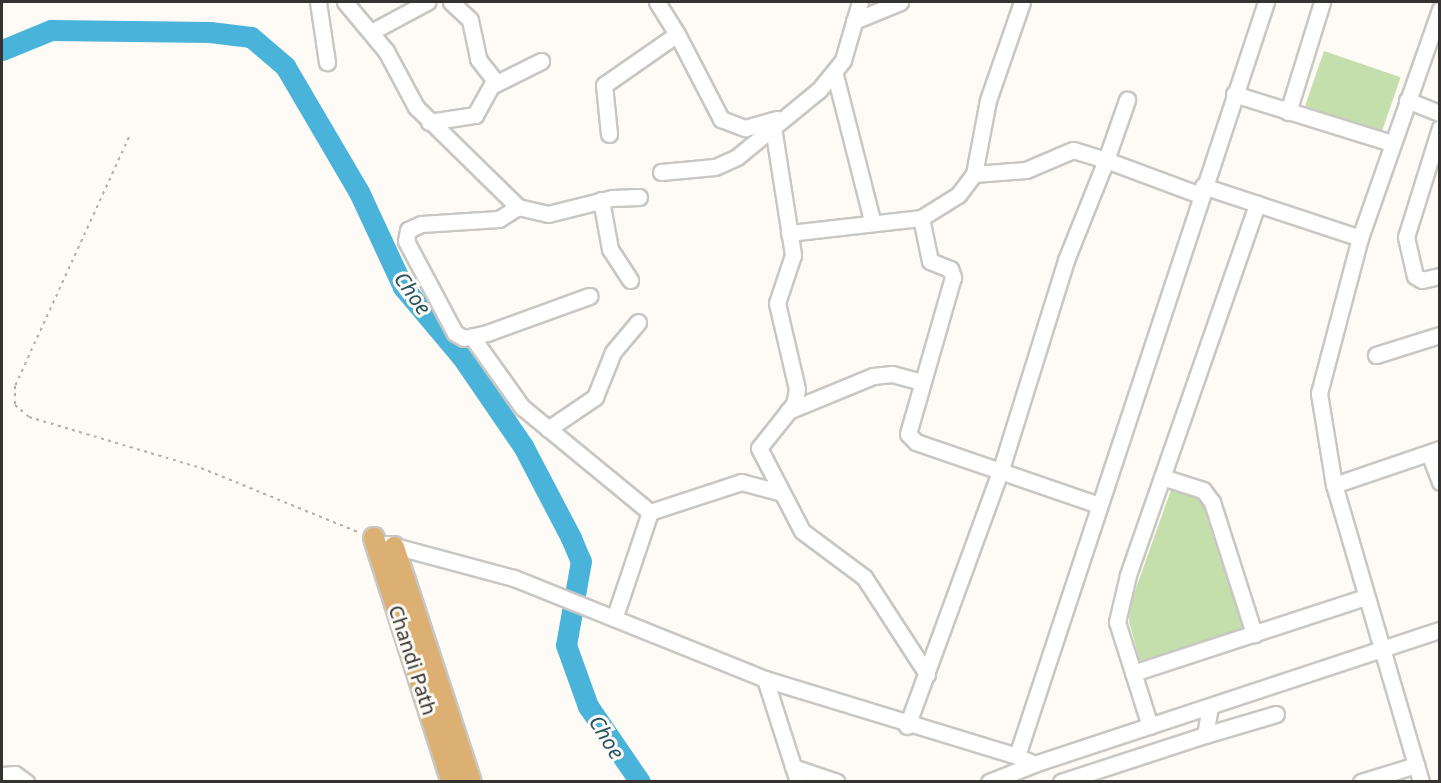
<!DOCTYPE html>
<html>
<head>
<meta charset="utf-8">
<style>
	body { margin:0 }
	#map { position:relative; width:1441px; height:783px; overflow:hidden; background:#fefbf7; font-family:"Noto Sans",sans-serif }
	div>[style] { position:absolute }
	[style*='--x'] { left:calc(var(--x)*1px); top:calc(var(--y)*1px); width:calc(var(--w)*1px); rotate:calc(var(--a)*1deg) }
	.green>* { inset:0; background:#c4dfab; transform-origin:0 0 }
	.river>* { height:21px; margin:-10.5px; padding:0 10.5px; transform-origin:10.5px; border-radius:10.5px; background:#4ab3d9 }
	.path>* { height:2px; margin-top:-1px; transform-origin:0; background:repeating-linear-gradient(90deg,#b1aeab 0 3px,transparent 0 7.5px) }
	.roads { filter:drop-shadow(2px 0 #c9c7c3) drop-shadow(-2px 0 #c9c7c3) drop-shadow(0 2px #c9c7c3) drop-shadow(0 -2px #c9c7c3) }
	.minor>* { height:15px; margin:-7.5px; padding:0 7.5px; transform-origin:7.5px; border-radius:7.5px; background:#fff }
	.major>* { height:20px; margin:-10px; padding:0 10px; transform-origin:10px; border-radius:10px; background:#dcb072 }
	span { translate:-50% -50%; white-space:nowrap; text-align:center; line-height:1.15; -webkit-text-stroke:6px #fefbf7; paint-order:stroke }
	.street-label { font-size:20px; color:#343331 }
	.water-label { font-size:21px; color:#285464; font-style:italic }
	.frame { position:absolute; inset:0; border:3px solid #343331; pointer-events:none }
</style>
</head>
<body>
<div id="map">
	<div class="green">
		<div style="left:1324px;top:51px;width:81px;height:58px;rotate:19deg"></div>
		<div style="clip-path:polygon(1172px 487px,1208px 504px,1246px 630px,1140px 661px,1129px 622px,1130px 605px)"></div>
	</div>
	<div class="river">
		<div style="--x:2;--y:50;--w:53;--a:-22.2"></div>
		<div style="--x:51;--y:30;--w:159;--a:0.7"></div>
		<div style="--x:210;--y:32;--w:41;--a:7"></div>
		<div style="--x:251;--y:37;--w:45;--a:40.5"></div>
		<div style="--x:285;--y:66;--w:146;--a:59.6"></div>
		<div style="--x:359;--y:192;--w:105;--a:65.1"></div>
		<div style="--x:403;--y:287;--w:92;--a:49.9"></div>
		<div style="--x:462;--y:357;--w:108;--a:55.6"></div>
		<div style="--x:523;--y:446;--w:104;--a:62.4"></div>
		<div style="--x:571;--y:538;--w:25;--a:67"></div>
		<div style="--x:581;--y:561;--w:85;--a:100.1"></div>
		<div style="--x:566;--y:645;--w:65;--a:70.2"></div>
		<div style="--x:588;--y:706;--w:92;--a:55.6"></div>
	</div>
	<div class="path">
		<div style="--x:129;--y:137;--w:274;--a:114.6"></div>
		<div style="--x:15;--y:386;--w:19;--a:90"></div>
		<div style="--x:15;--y:405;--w:18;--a:41"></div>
		<div style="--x:29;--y:417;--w:179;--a:16.5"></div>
		<div style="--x:201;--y:468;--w:172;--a:22.2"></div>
	</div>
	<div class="roads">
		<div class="minor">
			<div style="--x:318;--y:2;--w:61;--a:81.5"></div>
			<div style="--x:345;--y:2;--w:64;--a:50.1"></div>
			<div style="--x:386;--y:51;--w:64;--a:61.8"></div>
			<div style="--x:416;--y:107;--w:143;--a:44.4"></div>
			<div style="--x:518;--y:207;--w:31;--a:13"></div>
			<div style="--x:548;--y:214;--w:66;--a:-14"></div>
			<div style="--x:612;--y:198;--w:27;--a:-2"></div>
			<div style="--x:451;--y:2;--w:26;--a:43"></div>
			<div style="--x:470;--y:20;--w:40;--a:78"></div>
			<div style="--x:478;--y:59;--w:29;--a:52"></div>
			<div style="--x:1022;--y:2;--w:104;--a:109.1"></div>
			<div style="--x:988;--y:100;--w:75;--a:100.7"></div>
			<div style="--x:974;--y:174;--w:26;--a:127"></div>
			<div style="--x:958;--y:195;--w:44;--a:148.1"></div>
			<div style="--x:921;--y:218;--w:44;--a:78.2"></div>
			<div style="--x:930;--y:261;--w:22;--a:22"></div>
			<div style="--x:950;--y:269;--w:9;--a:69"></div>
			<div style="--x:953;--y:277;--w:163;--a:106"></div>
			<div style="--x:908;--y:434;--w:11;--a:45"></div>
			<div style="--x:916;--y:442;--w:190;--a:19"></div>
			<div style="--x:1266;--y:2;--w:794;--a:108.28"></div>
			<div style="--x:1017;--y:756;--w:19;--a:25"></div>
			<div style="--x:1034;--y:764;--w:428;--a:-18.3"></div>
			<div style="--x:854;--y:21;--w:50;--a:-22.4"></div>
			<div style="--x:371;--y:32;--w:64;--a:-28.2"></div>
			<div style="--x:677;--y:34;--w:96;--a:62.6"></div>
			<div style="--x:721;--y:119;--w:26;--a:21"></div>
			<div style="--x:745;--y:128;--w:33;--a:-16"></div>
			<div style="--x:835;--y:75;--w:150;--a:75.7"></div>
			<div style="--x:1234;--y:94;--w:164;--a:17.3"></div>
			<div style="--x:1407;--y:100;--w:35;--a:22"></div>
			<div style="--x:1288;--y:112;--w:115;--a:-72.8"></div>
			<div style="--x:429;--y:122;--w:47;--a:-8.7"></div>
			<div style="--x:475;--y:115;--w:33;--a:-61"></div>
			<div style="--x:491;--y:86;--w:56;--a:-26.6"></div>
			<div style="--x:773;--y:127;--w:130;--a:81.1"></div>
			<div style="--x:793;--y:255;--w:51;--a:108.4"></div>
			<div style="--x:777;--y:303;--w:88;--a:76.9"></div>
			<div style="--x:797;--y:389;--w:15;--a:101"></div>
			<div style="--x:794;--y:404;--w:56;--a:128.5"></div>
			<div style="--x:759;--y:448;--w:93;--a:62.6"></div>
			<div style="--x:802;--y:531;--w:77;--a:36.6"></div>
			<div style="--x:864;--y:577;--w:116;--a:57"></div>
			<div style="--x:1440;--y:128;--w:114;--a:107.3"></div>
			<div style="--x:1406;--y:237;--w:40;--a:77"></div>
			<div style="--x:1415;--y:276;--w:8;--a:30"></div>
			<div style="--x:1422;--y:280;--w:18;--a:-13"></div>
			<div style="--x:609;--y:134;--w:49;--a:-95.8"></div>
			<div style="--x:604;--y:85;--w:89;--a:-34.9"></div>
			<div style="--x:677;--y:34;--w:38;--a:-122"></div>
			<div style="--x:661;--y:172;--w:54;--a:-5.3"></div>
			<div style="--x:715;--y:167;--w:24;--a:-24"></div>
			<div style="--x:737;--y:157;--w:106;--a:-39.3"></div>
			<div style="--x:819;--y:90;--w:38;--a:-51"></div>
			<div style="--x:843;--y:60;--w:60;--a:-73.7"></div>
			<div style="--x:974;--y:174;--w:52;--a:-4.4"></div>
			<div style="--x:1026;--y:170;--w:51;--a:-23.1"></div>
			<div style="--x:1073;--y:150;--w:34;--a:17"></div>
			<div style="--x:1106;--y:160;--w:64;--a:-70.7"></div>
			<div style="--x:1203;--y:186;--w:165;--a:18.3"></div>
			<div style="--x:601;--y:200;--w:50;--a:79.6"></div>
			<div style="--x:610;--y:249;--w:37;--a:57"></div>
			<div style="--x:518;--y:207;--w:22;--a:148"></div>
			<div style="--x:499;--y:219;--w:78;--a:176.3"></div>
			<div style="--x:421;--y:224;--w:14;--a:155"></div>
			<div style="--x:408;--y:230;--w:11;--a:100"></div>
			<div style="--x:406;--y:241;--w:104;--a:62"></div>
			<div style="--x:455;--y:333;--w:10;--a:29"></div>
			<div style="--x:464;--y:338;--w:24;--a:-12"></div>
			<div style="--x:487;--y:333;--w:109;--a:-19.9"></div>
			<div style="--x:789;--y:233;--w:133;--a:-6.5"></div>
			<div style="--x:472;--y:337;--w:86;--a:54.5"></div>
			<div style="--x:522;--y:407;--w:166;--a:39.4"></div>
			<div style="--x:1376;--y:355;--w:67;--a:-17.4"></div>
			<div style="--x:788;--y:411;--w:92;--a:-22.4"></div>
			<div style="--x:873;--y:376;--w:19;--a:-6"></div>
			<div style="--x:892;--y:374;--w:30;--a:15"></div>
			<div style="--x:548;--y:429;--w:57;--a:-34.2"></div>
			<div style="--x:595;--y:397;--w:48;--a:-68.2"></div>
			<div style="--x:613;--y:352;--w:39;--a:-50"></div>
			<div style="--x:1429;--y:453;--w:31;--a:69"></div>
			<div style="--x:1162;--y:477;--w:43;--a:17.6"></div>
			<div style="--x:1203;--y:490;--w:15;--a:53"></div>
			<div style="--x:1212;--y:502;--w:139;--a:72.3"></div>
			<div style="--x:1334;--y:485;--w:112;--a:-18.8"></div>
			<div style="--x:387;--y:544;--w:131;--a:15"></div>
			<div style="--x:514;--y:578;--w:271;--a:21.9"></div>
			<div style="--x:765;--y:679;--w:264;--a:17"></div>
			<div style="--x:615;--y:616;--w:110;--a:-71.4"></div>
			<div style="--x:650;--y:512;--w:96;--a:-18.2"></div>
			<div style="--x:741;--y:482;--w:39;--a:15"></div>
			<div style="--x:1133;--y:673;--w:245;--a:-18.1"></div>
			<div style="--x:765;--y:679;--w:108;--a:72.2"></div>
			<div style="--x:907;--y:726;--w:274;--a:-69.9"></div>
			<div style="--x:1001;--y:469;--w:219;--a:-72.7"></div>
			<div style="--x:1066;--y:260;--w:108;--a:-68.2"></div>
			<div style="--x:1106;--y:160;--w:100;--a:20.4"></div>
			<div style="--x:1150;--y:726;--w:109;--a:-107.6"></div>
			<div style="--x:1117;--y:622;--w:48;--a:-76.8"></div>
			<div style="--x:1128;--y:575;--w:393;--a:-70.8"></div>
			<div style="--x:1205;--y:735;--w:74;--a:-16.5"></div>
			<div style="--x:793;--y:767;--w:46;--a:18.8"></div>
			<div style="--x:2;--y:775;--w:13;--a:-4"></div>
			<div style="--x:15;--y:774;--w:14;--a:36"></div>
			<div style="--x:989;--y:782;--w:48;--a:-21.8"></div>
			<div style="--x:1061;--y:782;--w:151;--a:-18.1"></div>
			<div style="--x:1205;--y:735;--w:27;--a:-80"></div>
			<div style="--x:1361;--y:782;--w:58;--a:-17.2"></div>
			<div style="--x:1421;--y:782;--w:309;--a:-106.3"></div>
			<div style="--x:1334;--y:485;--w:93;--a:-99.3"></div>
			<div style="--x:1319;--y:393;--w:160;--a:-75.2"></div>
			<div style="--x:1360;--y:238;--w:242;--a:-70.7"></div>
		</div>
		<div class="major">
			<div style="--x:374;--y:538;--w:256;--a:72.3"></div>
			<div style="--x:394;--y:547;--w:247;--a:71.9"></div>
		</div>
	</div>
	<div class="street-label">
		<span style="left:413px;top:660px;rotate:72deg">Chandi Path</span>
	</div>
	<div class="water-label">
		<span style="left:413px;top:293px;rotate:55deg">Choe</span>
		<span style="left:607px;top:737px;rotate:58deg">Choe</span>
	</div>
	<div class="frame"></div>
</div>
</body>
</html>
